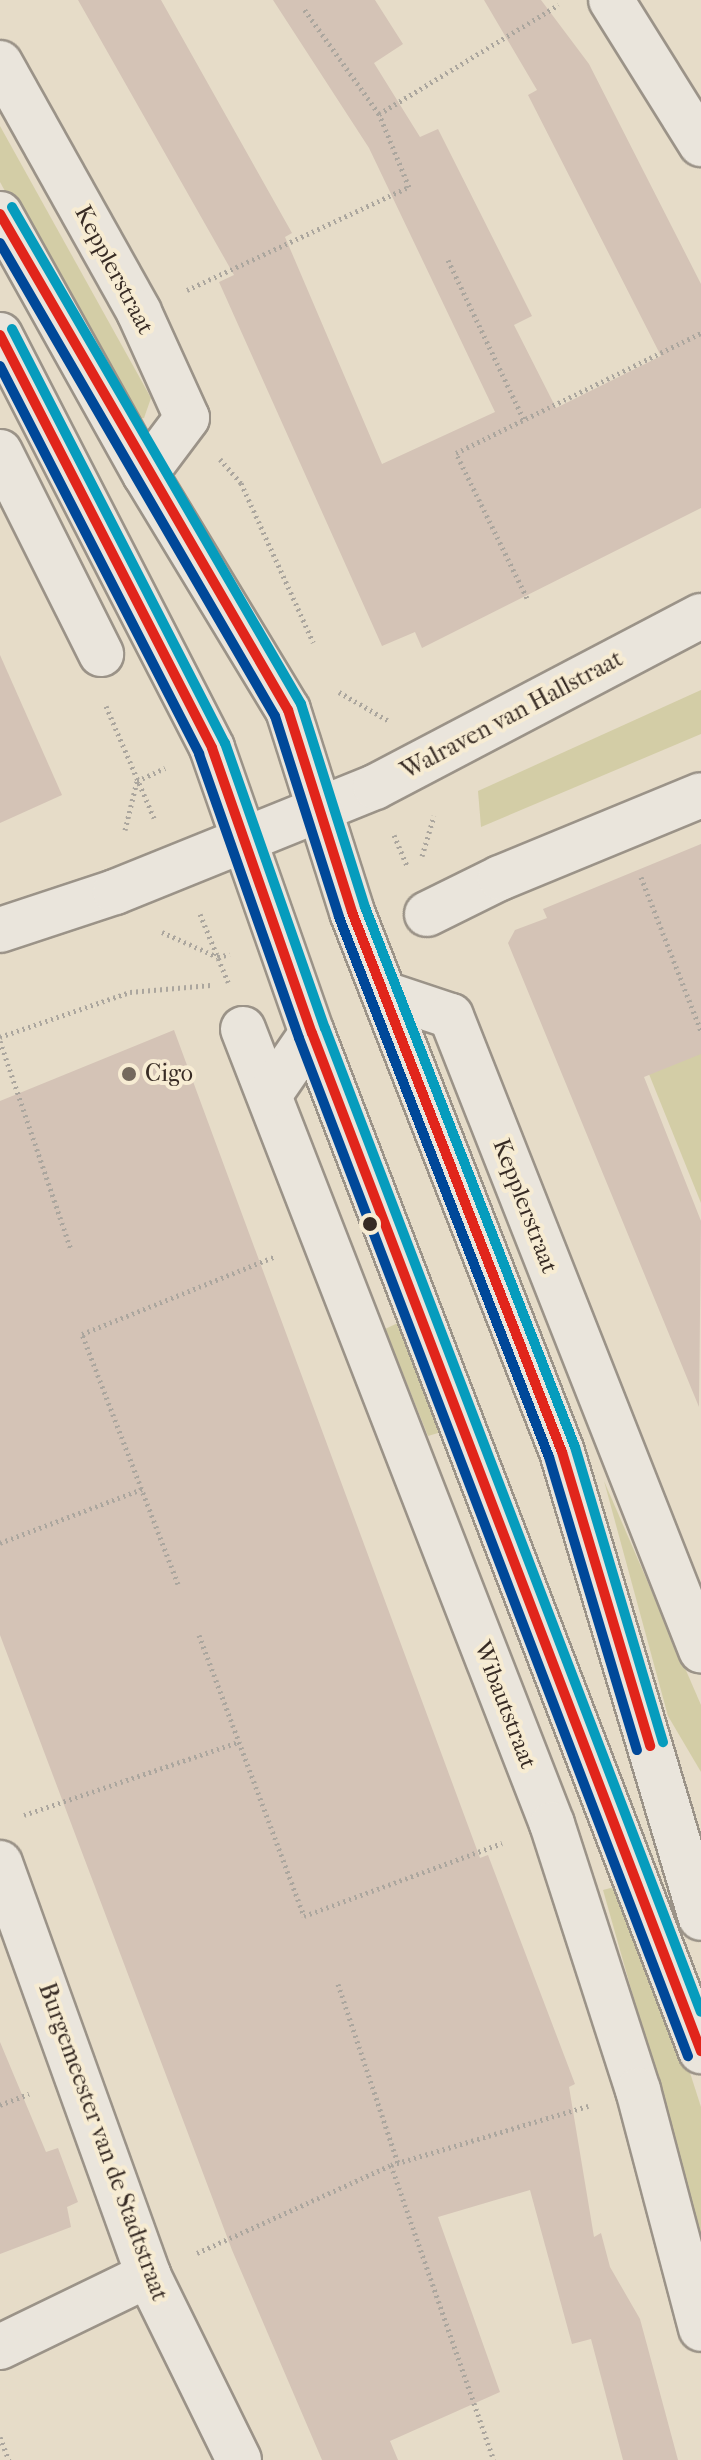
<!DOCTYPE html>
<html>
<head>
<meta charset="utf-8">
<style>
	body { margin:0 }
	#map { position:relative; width:701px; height:2460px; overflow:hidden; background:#e6dcc8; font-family:"IM FELL French Canon",serif }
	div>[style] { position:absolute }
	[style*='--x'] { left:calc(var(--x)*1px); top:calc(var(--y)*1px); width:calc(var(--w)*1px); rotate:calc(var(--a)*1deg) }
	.green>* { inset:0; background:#d3cda6 }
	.building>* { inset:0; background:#d4c3b6 }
	.path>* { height:5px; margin-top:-2.5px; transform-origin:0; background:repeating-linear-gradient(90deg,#aba69e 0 2px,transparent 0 6px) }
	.roads { filter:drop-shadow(2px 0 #9b9388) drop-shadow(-2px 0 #9b9388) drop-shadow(0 2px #9b9388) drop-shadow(0 -2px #9b9388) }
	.pedestrian>* { height:44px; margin:-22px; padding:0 22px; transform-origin:22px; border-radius:22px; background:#eae5dc }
	.minor>* { height:44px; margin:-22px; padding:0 22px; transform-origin:22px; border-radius:22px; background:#eae5dc }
	.secondary>* { height:44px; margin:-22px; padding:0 22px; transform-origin:22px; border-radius:22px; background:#eae5dc }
	.bus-1>* { height:10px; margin:-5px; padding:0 5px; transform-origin:5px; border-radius:5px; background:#e1251b }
	.bus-2>* { height:10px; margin:-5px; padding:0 5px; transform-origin:5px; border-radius:5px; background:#004899 }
	.bus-3>* { height:10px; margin:-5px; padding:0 5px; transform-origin:5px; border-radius:5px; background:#069cbd }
	.dots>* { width:22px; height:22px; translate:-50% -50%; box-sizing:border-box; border:4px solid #f7ecd3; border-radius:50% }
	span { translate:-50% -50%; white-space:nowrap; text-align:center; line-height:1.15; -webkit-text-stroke:8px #f7ecd3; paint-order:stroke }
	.street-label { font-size:24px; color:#372b24 }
	.poi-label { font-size:24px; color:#372b24 }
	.left { translate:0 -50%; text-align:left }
</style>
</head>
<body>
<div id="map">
	<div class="green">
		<div style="clip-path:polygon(0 126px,151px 398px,144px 418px,132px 420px,0 182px)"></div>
		<div style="clip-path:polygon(701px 690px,701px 734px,481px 827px,478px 791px)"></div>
		<div style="clip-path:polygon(701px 933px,701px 1203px,607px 970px)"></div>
		<div style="clip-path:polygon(400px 1322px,448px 1430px,428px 1436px,385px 1329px)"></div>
		<div style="clip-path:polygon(604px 1481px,701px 1705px,701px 1772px,668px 1716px)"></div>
		<div style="clip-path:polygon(629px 1883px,701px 2107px,701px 2236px,603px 1890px)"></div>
	</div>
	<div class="building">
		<div style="clip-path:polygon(78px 0,161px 0,292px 233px,285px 237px,382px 464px,495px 412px,369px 148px,273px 0,375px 0,403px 44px,374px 63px,420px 137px,438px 129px,532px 316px,514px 325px,556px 408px,661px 356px,528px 95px,537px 90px,484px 0,541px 0,589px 64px,701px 284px,701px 508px,422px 648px,415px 632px,382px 646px,219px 282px,234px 275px)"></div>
		<div style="clip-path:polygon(0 655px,62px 795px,0 823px)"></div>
		<div style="clip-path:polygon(701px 844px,701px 1054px,644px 1077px,701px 1221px,699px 1407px,508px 943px,515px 930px,547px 918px,543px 909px)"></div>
		<div style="clip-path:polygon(174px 1030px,480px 1858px,488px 1855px,575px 2084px,569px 2087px,594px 2237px,601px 2233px,610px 2267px,640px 2319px,678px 2460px,623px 2460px,591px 2339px,572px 2344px,530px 2190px,438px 2217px,500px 2392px,390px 2441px,398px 2460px,322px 2460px,232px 2250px,0 1635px,0 1101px)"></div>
		<div style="clip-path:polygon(0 2042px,46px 2152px,58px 2148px,78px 2202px,67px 2207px,71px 2227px,0 2254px)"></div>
	</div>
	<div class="path">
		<div style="--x:379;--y:114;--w:210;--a:-31.3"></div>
		<div style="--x:448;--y:260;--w:177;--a:64.6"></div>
		<div style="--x:187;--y:290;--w:245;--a:-24.9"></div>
		<div style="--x:409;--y:187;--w:79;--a:-112.3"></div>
		<div style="--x:379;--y:114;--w:129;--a:-125.5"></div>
		<div style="--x:220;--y:459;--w:32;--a:49"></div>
		<div style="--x:241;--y:483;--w:175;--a:65.6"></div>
		<div style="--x:527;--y:598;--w:161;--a:-116.1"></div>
		<div style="--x:456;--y:453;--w:273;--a:-26.1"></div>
		<div style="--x:339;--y:692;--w:58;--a:30.1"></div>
		<div style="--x:106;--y:706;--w:122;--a:66.8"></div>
		<div style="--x:125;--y:830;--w:50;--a:-76.2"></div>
		<div style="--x:137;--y:781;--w:31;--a:-25"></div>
		<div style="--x:394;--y:835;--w:34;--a:67"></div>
		<div style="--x:422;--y:856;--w:42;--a:-73.3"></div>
		<div style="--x:641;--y:877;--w:165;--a:68.7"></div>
		<div style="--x:200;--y:914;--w:74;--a:67.6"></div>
		<div style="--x:162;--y:932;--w:61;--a:24.1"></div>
		<div style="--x:218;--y:957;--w:12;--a:-14"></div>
		<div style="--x:0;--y:1037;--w:138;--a:-19.1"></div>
		<div style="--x:130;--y:992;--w:81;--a:-4.9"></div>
		<div style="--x:0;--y:1041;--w:221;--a:71.2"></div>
		<div style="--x:0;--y:1543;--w:152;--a:-20.8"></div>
		<div style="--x:178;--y:1584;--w:268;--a:-111"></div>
		<div style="--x:82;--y:1334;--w:207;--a:-21.9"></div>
		<div style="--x:199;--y:1635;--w:300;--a:69.5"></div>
		<div style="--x:304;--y:1916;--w:211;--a:-20.2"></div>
		<div style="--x:24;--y:1815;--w:227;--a:-18.8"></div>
		<div style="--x:338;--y:1984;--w:189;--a:71.5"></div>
		<div style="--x:0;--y:2105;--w:31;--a:-21"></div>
		<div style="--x:391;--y:2165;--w:312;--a:70.8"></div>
		<div style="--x:197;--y:2253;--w:213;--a:-24.4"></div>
		<div style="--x:391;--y:2165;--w:206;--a:-16.7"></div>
		<div style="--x:0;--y:2437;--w:25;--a:69"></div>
	</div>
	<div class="roads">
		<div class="pedestrian">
			<div style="--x:427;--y:914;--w:81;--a:-26.3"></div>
		</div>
		<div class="minor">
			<div style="--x:611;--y:0;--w:170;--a:58"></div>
			<div style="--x:0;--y:63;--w:285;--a:60.8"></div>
			<div style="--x:139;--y:312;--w:116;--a:65.6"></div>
			<div style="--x:187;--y:418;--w:70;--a:126.9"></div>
			<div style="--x:0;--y:452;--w:226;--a:63.4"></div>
			<div style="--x:500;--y:878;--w:217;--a:-22.4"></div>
			<div style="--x:0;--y:930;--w:121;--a:-18.3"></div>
			<div style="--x:115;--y:892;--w:280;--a:-22"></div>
			<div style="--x:375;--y:787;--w:368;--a:-27.7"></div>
			<div style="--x:388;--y:995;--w:66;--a:18.4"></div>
			<div style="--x:451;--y:1016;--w:682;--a:68.48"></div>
			<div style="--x:243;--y:1029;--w:853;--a:68.76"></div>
			<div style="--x:552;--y:1824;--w:280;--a:72.1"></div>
			<div style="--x:638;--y:2090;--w:247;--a:75.2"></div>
			<div style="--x:270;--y:1094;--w:74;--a:-55.5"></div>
			<div style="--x:0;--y:1863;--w:438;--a:70.2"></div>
			<div style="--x:148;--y:2275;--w:206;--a:63.8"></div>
			<div style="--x:0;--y:2347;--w:165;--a:-25.9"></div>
		</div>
		<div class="secondary">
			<div style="--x:0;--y:214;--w:298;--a:60.9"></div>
			<div style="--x:145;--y:474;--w:276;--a:58.8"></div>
			<div style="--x:288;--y:710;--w:212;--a:72.4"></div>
			<div style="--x:352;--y:912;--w:579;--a:68.75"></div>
			<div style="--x:562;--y:1452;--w:486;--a:73.4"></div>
			<div style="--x:0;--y:335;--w:464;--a:62.8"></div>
			<div style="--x:212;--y:748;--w:302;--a:70.7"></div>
			<div style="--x:312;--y:1033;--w:1090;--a:69.09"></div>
		</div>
	</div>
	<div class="bus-1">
		<div style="--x:0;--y:214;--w:574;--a:59.86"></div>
		<div style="--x:288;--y:710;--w:212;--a:72.4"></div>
		<div style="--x:352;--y:912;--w:579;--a:68.75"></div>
		<div style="--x:562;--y:1452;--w:307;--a:73.3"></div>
		<div style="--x:0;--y:335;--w:464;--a:62.8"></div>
		<div style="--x:212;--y:748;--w:302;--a:70.7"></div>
		<div style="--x:312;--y:1033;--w:1090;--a:69.09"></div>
	</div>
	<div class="bus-2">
		<div style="--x:0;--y:243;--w:547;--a:59.83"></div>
		<div style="--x:275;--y:716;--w:211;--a:72.3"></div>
		<div style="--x:339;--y:917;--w:579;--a:68.75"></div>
		<div style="--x:549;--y:1457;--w:306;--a:73.3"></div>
		<div style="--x:0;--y:366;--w:436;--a:62.8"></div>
		<div style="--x:199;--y:754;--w:301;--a:70.6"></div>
		<div style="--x:299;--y:1038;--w:1090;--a:69.09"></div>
	</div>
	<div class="bus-3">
		<div style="--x:12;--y:207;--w:575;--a:59.82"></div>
		<div style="--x:301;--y:704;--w:213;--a:72.5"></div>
		<div style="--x:365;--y:907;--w:579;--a:68.75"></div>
		<div style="--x:575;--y:1447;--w:308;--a:73.4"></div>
		<div style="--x:12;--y:329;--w:466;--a:62.8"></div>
		<div style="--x:225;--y:743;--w:302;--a:70.7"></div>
		<div style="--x:325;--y:1028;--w:1053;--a:69.09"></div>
	</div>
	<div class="dots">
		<div style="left:129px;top:1074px;background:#74695d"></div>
		<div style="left:370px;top:1224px;background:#372b24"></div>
	</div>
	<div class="street-label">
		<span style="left:114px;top:270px;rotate:62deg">Kepplerstraat</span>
		<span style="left:512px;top:715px;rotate:-28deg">Walraven van Hallstraat</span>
		<span style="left:525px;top:1206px;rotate:69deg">Kepplerstraat</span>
		<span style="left:505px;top:1705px;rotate:69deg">Wibautstraat</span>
		<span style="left:103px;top:2142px;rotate:70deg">Burgemeester van de Stadtstraat</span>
	</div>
	<div class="poi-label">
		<span class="left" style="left:145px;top:1074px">Cigo</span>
	</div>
</div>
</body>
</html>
